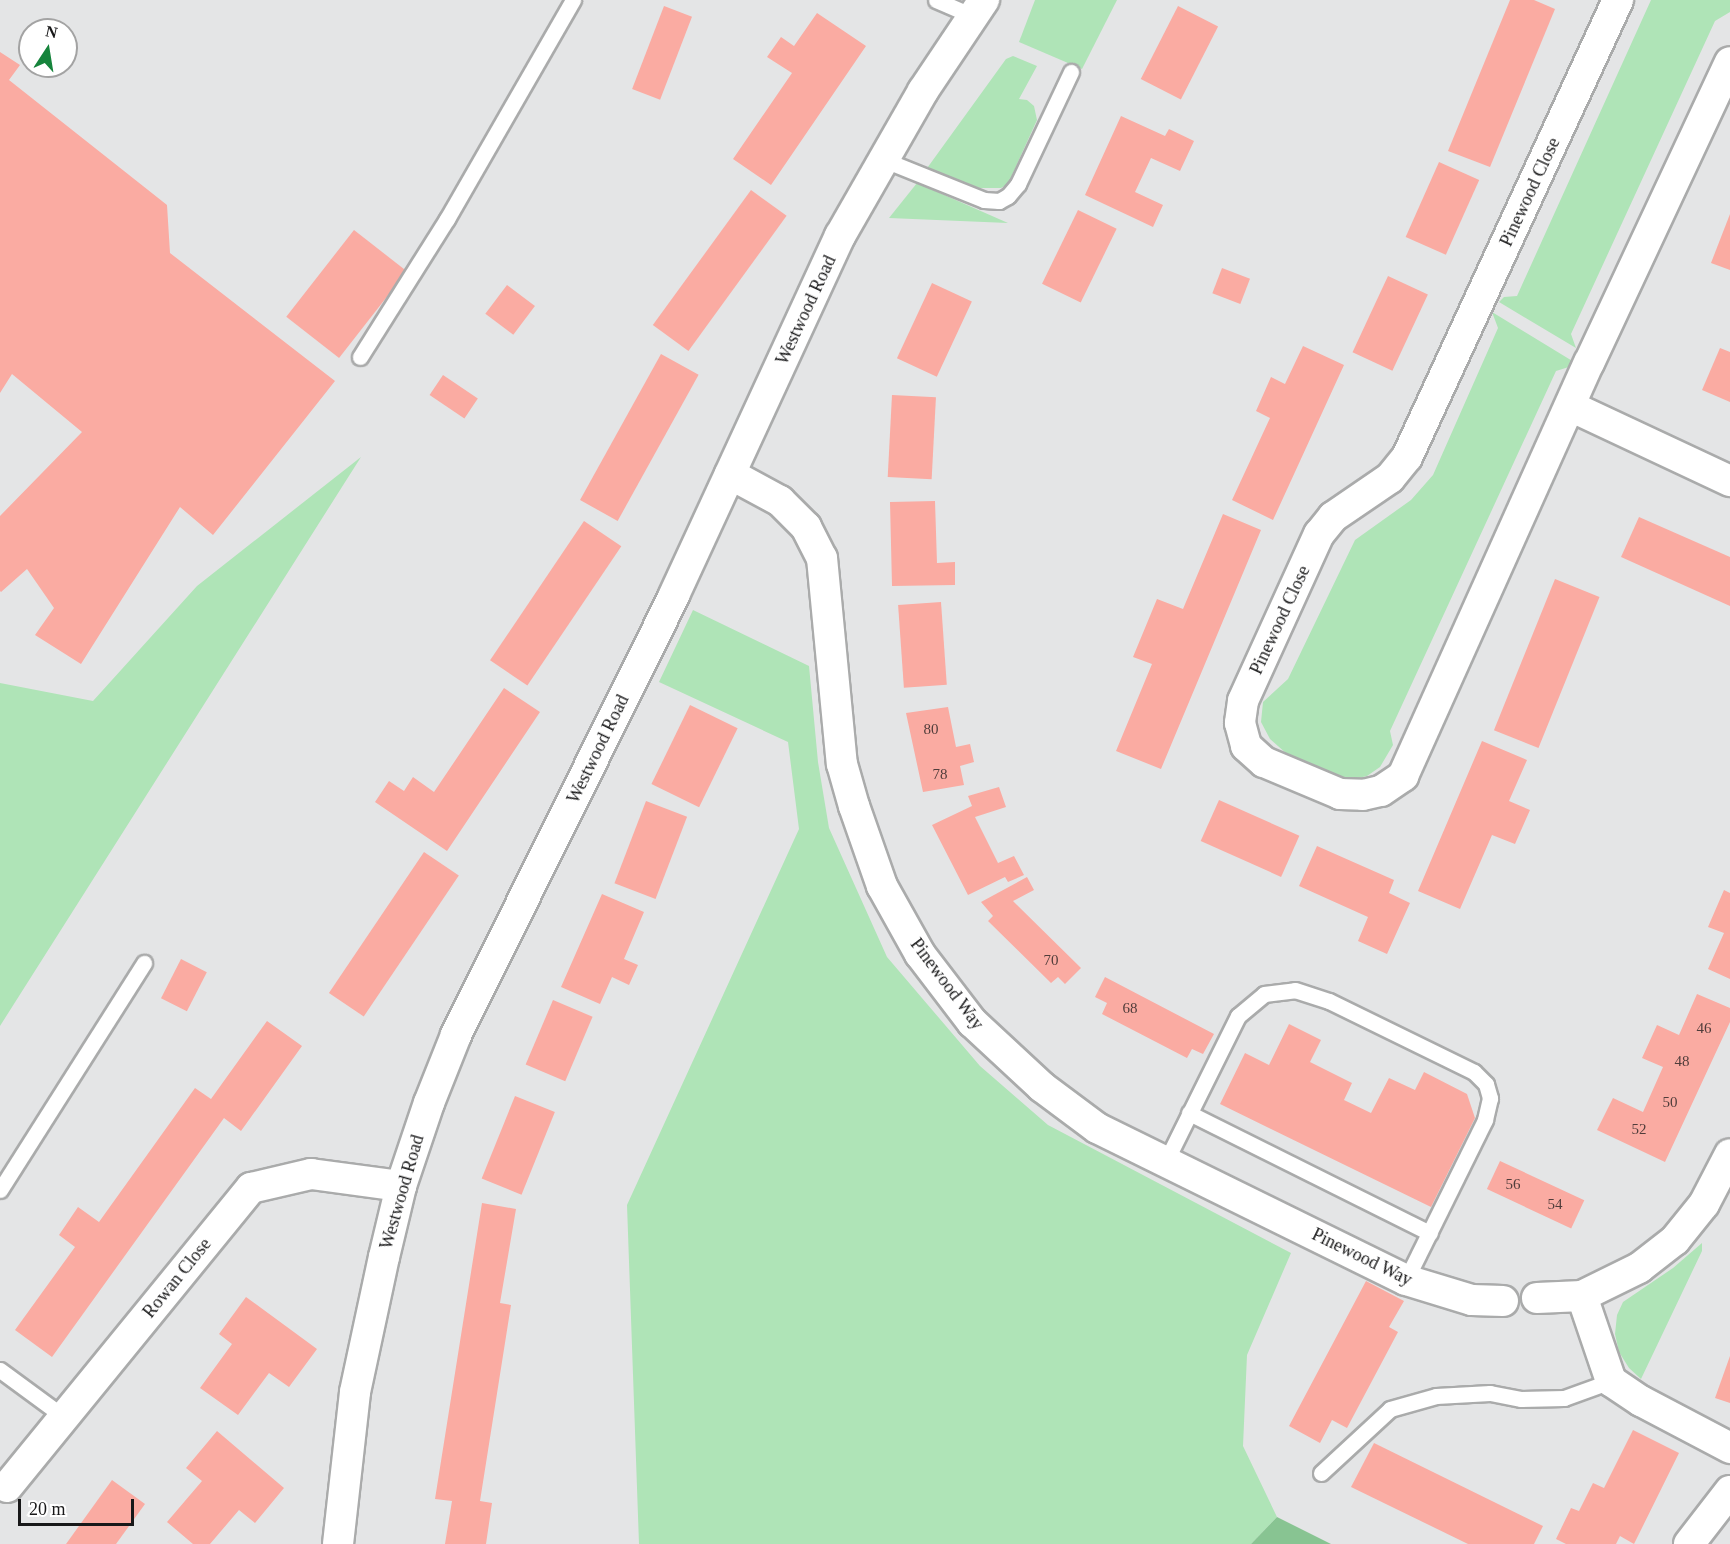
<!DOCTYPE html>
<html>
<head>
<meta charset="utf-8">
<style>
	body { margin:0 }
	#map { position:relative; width:1730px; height:1544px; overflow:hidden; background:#e4e5e6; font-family:"Times New Roman",serif }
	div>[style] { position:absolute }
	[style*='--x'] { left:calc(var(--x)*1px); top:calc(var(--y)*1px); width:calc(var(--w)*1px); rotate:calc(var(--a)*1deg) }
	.green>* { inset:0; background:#afe4b7 }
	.forest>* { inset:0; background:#88c492 }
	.building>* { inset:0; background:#faaba2; transform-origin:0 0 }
	.roads { filter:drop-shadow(2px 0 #aaabab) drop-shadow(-2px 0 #aaabab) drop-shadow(0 2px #aaabab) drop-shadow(0 -2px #aaabab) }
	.service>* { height:15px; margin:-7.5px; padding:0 7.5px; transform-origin:7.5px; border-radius:7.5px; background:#fff }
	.minor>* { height:30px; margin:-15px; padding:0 15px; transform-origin:15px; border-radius:15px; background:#fff }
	span { translate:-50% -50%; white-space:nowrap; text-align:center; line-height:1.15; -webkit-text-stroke:4.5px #fff; paint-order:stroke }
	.number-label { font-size:15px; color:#503d3b }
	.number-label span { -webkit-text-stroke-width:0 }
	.street-label { font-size:18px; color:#181819 }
	.north { position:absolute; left:18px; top:18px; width:60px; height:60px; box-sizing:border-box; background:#fff; border:2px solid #a3a3a3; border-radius:50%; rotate:12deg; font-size:16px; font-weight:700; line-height:24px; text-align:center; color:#181819 }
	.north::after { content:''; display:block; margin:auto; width:21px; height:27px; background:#16843c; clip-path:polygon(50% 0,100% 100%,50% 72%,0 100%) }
	.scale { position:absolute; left:18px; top:1499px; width:116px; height:27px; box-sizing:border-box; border:3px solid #181819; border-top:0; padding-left:8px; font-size:18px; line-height:21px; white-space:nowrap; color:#181819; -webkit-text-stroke:4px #fff; paint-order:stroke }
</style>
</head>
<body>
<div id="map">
	<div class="green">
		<div style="clip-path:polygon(1035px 0,1117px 0,1082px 69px,1019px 42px)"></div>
		<div style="clip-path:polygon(1651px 0,1730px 0,1730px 12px,1715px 21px,1571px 334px,1576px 348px,1499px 302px,1504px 297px,1517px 296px)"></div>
		<div style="clip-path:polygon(1013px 56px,1037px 66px,1019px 99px,1027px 100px,1034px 106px,1037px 120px,1008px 184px,1001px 188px,980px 188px,925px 171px,1006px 59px)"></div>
		<div style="clip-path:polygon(917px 183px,1008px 223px,889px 218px)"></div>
		<div style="clip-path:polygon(1492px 312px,1574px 362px,1572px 366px,1556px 371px,1390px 731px,1393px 745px,1380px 767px,1367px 776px,1346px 781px,1287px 754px,1270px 739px,1261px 722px,1263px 702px,1288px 679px,1355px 540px,1411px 500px,1433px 475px,1498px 328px)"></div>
		<div style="clip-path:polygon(361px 457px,0 1026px,0 683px,93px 701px,197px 586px)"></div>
		<div style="clip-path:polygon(693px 610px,809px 666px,818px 762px,829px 828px,887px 957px,980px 1066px,1048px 1125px,1291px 1253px,1247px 1355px,1243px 1446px,1277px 1517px,1251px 1544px,639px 1544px,627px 1205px,799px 829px,788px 742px,659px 682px)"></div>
		<div style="clip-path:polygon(1702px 1243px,1702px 1251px,1641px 1379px,1629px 1368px,1619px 1352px,1615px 1334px,1617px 1315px,1623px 1302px,1673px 1268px)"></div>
	</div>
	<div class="forest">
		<div style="clip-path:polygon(1277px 1517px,1331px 1544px,1251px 1544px)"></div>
	</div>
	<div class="building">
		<div style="clip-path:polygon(1510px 0,1534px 0,1555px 9px,1490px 167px,1448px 151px)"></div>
		<div style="left:664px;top:6px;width:30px;height:89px;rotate:21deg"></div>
		<div style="left:1178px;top:6px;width:45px;height:82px;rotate:27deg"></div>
		<div style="clip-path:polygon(817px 13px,866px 46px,771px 185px,733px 159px,792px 73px,767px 57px,781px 37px,794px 46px)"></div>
		<div style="clip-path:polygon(0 52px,20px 65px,9px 80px,167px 205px,170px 253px,335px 381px,213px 535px,180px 507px,81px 664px,35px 635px,54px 608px,27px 569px,1px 592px,0 591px,0 516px,82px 432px,12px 374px,0 393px)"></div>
		<div style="clip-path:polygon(1121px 116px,1165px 136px,1169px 129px,1194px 141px,1180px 171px,1151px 158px,1135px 192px,1163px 205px,1153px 227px,1085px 195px)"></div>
		<div style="left:1439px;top:162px;width:44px;height:82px;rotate:24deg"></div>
		<div style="left:751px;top:190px;width:44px;height:167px;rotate:36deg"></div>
		<div style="left:1078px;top:210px;width:43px;height:82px;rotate:26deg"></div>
		<div style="clip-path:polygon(1730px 214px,1730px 270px,1711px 263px)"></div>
		<div style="left:354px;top:230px;width:67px;height:110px;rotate:38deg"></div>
		<div style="left:1222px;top:268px;width:30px;height:27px;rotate:21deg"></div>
		<div style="left:1388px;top:276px;width:44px;height:84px;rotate:25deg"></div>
		<div style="left:932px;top:283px;width:44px;height:83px;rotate:25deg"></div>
		<div style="left:507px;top:285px;width:35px;height:36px;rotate:37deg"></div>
		<div style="clip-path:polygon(1303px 346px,1344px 365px,1273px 520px,1232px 500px,1270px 418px,1256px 411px,1271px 377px,1285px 384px)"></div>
		<div style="clip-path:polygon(1720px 348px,1730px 352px,1730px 402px,1702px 390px)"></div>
		<div style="left:661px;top:354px;width:43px;height:167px;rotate:29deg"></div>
		<div style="left:443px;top:375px;width:42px;height:24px;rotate:34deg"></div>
		<div style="left:892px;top:395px;width:44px;height:82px;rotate:3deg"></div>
		<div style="clip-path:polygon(935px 501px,937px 563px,955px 562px,955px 585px,892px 586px,890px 502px)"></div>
		<div style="clip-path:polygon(1223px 514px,1261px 530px,1161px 769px,1116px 751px,1152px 664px,1133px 657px,1157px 599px,1183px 609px)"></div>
		<div style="clip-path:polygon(1639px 517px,1730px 557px,1730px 606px,1621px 557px)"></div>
		<div style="left:584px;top:521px;width:45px;height:168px;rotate:34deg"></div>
		<div style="left:1555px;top:579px;width:48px;height:163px;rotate:22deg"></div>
		<div style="left:941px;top:602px;width:83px;height:43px;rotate:86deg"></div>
		<div style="clip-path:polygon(504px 688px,540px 712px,447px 851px,375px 802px,389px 781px,404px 791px,413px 777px,434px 792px)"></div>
		<div style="left:690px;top:705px;width:53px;height:88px;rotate:26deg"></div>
		<div style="clip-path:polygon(948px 707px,956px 747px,970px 744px,974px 762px,960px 766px,964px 785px,923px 792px,906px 713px)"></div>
		<div style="clip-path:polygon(1482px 741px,1527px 760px,1509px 801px,1530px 810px,1515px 844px,1492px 835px,1460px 909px,1418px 891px)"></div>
		<div style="clip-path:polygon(999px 787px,1006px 807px,975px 817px,998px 863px,1014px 856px,1024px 875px,1008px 882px,1005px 877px,968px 895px,932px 825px,972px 806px,968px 796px)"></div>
		<div style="left:1219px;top:800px;width:88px;height:45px;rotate:24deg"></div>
		<div style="left:646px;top:801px;width:44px;height:88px;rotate:21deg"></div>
		<div style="clip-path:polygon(1317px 846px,1394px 880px,1389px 893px,1410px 903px,1387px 954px,1358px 941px,1368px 917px,1299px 886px)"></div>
		<div style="left:424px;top:852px;width:42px;height:170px;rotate:34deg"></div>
		<div style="clip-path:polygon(1027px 877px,1034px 890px,1013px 901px,1081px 968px,1065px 984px,1058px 977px,1051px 983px,988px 921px,993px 916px,981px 902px)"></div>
		<div style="clip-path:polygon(1724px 890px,1730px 893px,1730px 979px,1708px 969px,1724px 933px,1708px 927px)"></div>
		<div style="clip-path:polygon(602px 894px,644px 912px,624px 959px,638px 965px,629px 985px,612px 977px,600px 1004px,561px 987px)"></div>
		<div style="left:181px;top:959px;width:29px;height:44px;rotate:27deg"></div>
		<div style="clip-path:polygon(1105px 977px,1214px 1034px,1203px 1054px,1192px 1049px,1187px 1058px,1102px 1014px,1107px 1003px,1095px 997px)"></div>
		<div style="clip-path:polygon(1697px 994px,1730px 1008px,1730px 1022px,1665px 1162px,1597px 1130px,1613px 1098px,1643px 1112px,1663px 1067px,1642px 1058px,1657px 1025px,1679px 1035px)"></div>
		<div style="left:553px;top:1000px;width:43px;height:70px;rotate:23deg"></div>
		<div style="clip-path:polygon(267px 1021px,302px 1046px,241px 1131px,224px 1118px,52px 1357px,15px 1330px,75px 1247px,59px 1235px,78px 1207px,99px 1222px,195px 1088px,211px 1099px)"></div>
		<div style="clip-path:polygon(1289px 1024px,1321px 1040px,1310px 1062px,1352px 1083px,1344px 1100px,1371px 1113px,1389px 1078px,1415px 1090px,1424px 1072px,1467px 1094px,1475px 1118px,1431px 1207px,1220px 1104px,1245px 1053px,1269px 1065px)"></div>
		<div style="left:515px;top:1096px;width:43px;height:89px;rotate:22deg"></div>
		<div style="left:1500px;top:1161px;width:93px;height:31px;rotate:25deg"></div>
		<div style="clip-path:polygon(482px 1203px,516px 1209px,500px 1303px,511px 1305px,480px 1501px,492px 1503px,486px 1544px,445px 1544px,452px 1501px,435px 1499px)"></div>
		<div style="clip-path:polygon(1366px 1281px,1404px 1301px,1389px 1327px,1398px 1332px,1347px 1428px,1332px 1420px,1320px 1443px,1289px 1426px)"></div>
		<div style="clip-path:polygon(246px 1297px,317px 1349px,289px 1387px,269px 1373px,238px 1415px,200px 1388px,232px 1344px,219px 1334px)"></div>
		<div style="clip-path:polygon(1730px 1356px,1730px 1403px,1715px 1398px)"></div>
		<div style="clip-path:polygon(1633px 1430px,1679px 1453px,1634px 1544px,1620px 1536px,1616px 1544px,1566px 1544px,1556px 1539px,1571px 1508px,1579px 1511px,1593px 1483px,1604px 1488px)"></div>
		<div style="clip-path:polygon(217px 1431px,284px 1488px,255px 1523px,239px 1510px,210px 1544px,193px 1544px,167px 1522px,202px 1481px,186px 1468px)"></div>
		<div style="clip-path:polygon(1374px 1443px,1543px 1526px,1534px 1544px,1468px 1544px,1351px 1487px)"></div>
		<div style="clip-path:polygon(112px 1480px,145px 1504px,116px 1544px,66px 1544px)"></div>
	</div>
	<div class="roads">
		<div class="service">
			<div style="--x:936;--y:0;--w:40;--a:23.4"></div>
			<div style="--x:882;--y:159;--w:110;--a:21.9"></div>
			<div style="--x:984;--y:200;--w:15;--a:4"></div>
			<div style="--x:999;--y:201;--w:10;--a:-29"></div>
			<div style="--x:1008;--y:196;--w:16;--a:-50"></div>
			<div style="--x:1018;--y:184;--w:124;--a:-64.7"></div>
			<div style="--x:360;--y:357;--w:163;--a:-57.8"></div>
			<div style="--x:447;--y:219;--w:253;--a:-60.1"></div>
			<div style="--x:1189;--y:1113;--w:269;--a:26.5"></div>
			<div style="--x:1166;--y:1161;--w:162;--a:-63.6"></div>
			<div style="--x:1238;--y:1016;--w:34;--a:-40"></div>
			<div style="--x:1264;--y:994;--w:31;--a:-7"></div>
			<div style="--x:1295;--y:990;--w:36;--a:18"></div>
			<div style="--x:1329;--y:1001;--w:161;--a:26.1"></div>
			<div style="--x:1474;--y:1072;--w:17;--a:45"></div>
			<div style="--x:1486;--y:1084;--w:15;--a:74"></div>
			<div style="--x:1490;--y:1098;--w:23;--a:103"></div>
			<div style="--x:1485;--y:1120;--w:178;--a:116.3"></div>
			<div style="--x:0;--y:1190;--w:269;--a:-57.6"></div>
			<div style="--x:0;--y:1370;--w:79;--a:36.3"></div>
			<div style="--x:1321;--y:1473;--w:94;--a:-42.8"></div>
			<div style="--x:1390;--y:1409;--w:48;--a:-15.8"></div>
			<div style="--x:1436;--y:1396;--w:54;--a:-3.2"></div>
			<div style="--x:1490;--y:1393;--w:32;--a:11"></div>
			<div style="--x:1521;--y:1399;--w:43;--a:-1.3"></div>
			<div style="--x:1564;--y:1398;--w:50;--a:-19.9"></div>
		</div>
		<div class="minor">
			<div style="--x:1618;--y:0;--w:503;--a:114.78"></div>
			<div style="--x:1407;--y:457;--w:27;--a:129"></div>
			<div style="--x:1390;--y:478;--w:69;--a:145.6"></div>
			<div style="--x:1333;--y:517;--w:22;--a:129"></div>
			<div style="--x:1319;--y:534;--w:183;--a:114.5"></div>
			<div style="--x:1243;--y:701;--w:22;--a:98"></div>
			<div style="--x:1240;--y:723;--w:24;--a:75"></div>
			<div style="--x:1246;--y:746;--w:24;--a:42"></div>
			<div style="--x:1264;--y:762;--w:82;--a:22.8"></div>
			<div style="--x:1340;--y:794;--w:23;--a:2"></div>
			<div style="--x:1363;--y:795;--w:18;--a:-13"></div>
			<div style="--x:1381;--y:791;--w:27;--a:-34"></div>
			<div style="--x:1403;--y:776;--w:453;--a:-65.8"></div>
			<div style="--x:1589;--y:363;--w:332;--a:-64.9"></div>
			<div style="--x:1570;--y:406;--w:177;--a:25.1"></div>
			<div style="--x:730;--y:474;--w:57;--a:28.4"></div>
			<div style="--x:780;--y:501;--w:37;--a:45"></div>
			<div style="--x:806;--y:527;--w:35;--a:63"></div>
			<div style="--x:822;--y:558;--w:207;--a:84.5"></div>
			<div style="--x:842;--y:764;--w:44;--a:74.1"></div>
			<div style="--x:854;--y:806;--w:85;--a:70.7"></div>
			<div style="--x:882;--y:886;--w:78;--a:60.8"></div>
			<div style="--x:920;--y:954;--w:86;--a:52.6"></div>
			<div style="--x:972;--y:1022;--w:96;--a:42.9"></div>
			<div style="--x:1042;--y:1087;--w:69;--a:36.7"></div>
			<div style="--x:1097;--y:1128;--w:344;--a:26.2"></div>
			<div style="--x:1406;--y:1280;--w:69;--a:16.9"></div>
			<div style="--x:1472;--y:1300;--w:31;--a:2"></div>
			<div style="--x:1582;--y:1296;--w:90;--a:71.2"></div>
			<div style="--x:1611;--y:1381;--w:36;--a:34"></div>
			<div style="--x:1641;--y:1401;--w:101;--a:27.8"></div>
			<div style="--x:1537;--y:1298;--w:45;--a:-2.5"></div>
			<div style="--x:1582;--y:1296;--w:64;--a:-26.2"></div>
			<div style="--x:1639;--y:1268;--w:46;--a:-37.9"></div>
			<div style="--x:1675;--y:1240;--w:46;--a:-51.1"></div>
			<div style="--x:1704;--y:1204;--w:56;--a:-62.5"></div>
			<div style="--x:7;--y:1487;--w:386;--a:-50.8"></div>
			<div style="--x:251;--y:1188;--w:62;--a:-13.1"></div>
			<div style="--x:311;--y:1174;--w:91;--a:7.6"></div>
			<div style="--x:338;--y:1544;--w:153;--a:-83.6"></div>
			<div style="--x:355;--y:1392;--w:138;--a:-77.9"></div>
			<div style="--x:384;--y:1257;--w:73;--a:-76.5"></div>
			<div style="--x:401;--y:1186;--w:88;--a:-71.4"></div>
			<div style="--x:429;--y:1103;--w:73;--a:-68.3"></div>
			<div style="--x:456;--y:1035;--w:491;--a:-63.6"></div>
			<div style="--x:674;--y:595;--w:396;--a:-65.2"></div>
			<div style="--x:840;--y:236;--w:167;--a:-60.2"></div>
			<div style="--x:923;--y:91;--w:110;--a:-56.2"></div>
			<div style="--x:1689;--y:1544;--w:67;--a:-52.3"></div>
		</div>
	</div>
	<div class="number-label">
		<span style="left:931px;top:730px">80</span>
		<span style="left:940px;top:775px">78</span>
		<span style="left:1051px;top:961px">70</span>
		<span style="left:1130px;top:1009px">68</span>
		<span style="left:1704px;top:1029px">46</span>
		<span style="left:1682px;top:1062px">48</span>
		<span style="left:1670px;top:1103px">50</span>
		<span style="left:1639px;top:1130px">52</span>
		<span style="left:1513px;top:1185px">56</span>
		<span style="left:1555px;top:1205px">54</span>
	</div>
	<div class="street-label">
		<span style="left:1530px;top:192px;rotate:-65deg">Pinewood Close</span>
		<span style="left:806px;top:310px;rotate:-65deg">Westwood Road</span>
		<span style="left:1280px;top:620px;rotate:-65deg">Pinewood Close</span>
		<span style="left:598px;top:749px;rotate:-64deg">Westwood Road</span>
		<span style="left:947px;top:984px;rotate:53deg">Pinewood Way</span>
		<span style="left:402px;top:1192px;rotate:-74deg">Westwood Road</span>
		<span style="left:1362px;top:1257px;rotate:26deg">Pinewood Way</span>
		<span style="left:177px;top:1278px;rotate:-51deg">Rowan Close</span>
	</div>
	<div class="north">N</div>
	<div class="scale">20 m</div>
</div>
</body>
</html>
